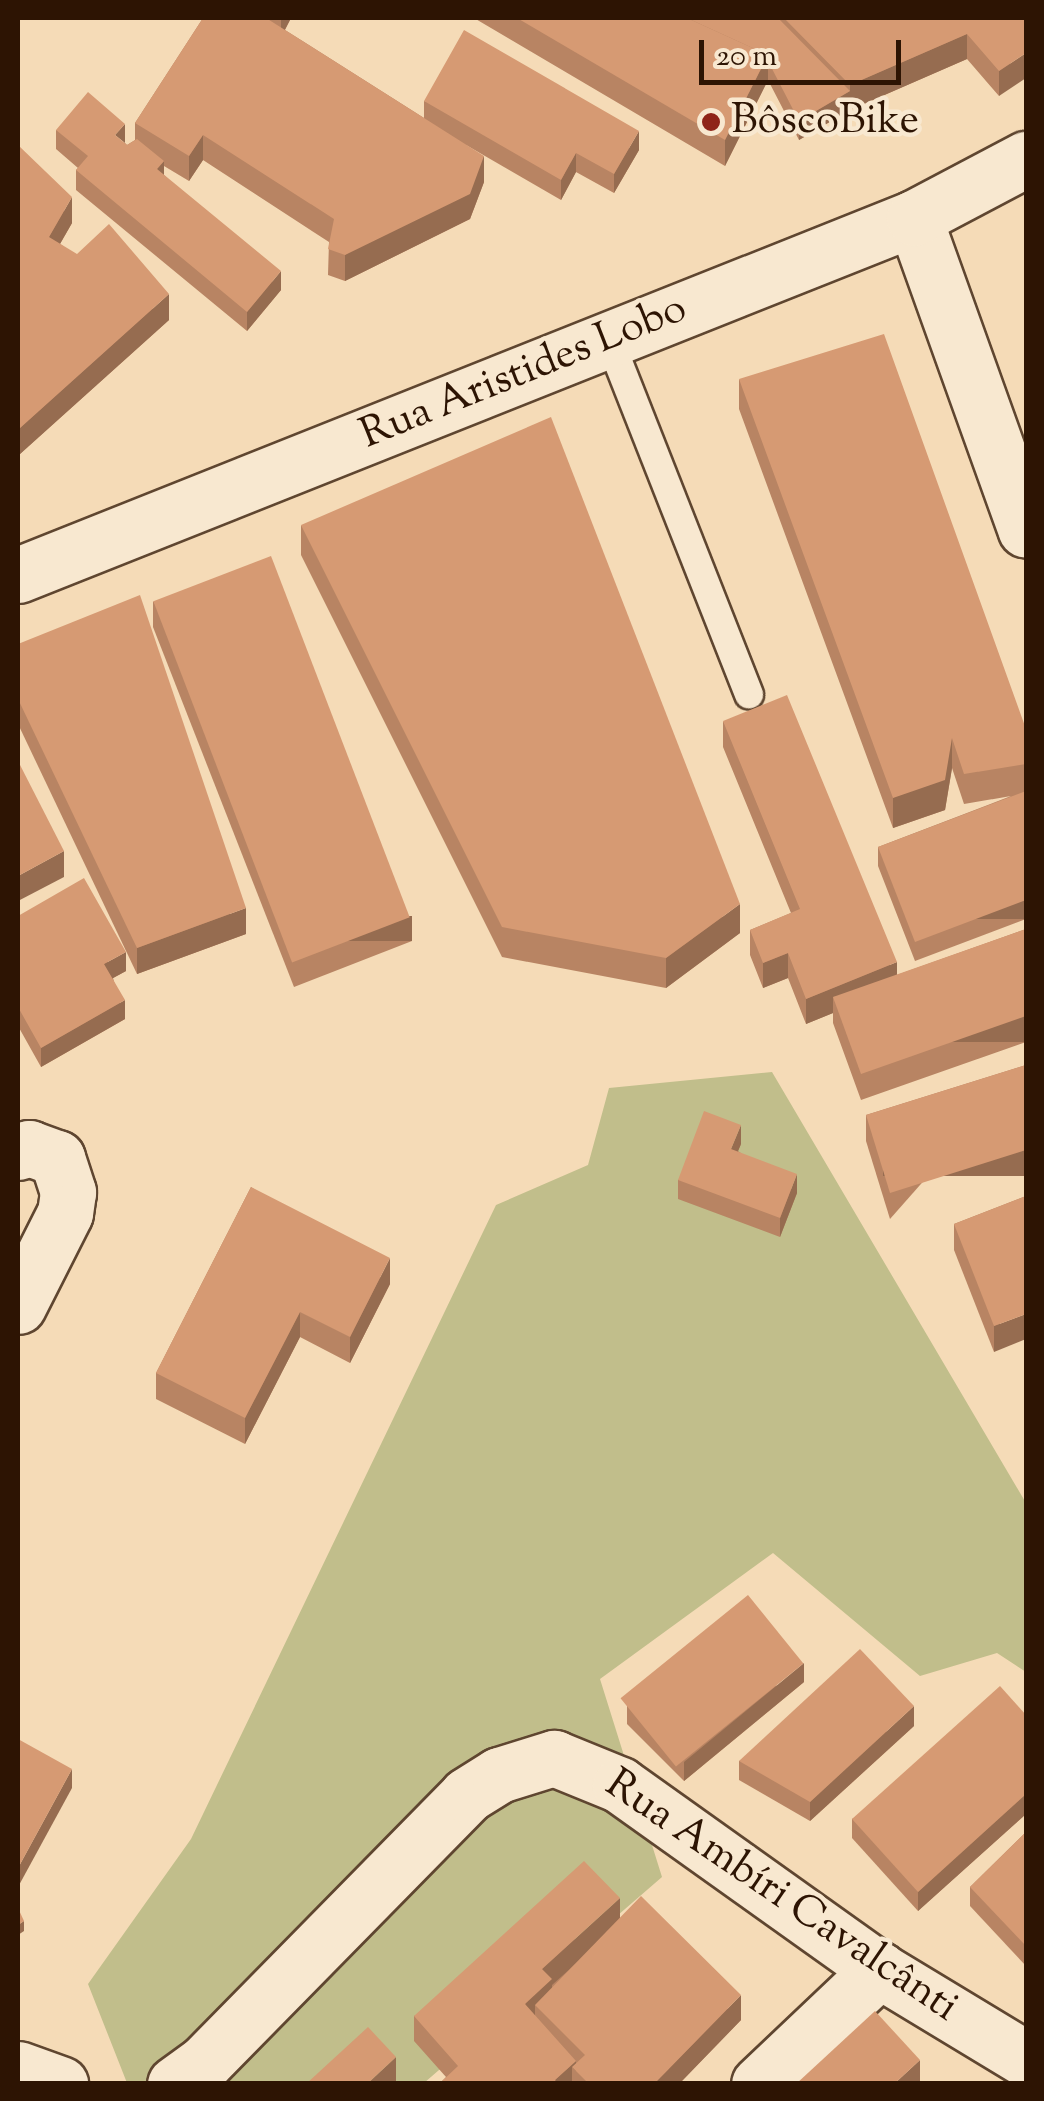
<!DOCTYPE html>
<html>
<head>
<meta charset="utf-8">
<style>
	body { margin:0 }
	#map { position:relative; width:1044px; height:2101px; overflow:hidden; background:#f5dbb7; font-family:"Sorts Mill Goudy",serif }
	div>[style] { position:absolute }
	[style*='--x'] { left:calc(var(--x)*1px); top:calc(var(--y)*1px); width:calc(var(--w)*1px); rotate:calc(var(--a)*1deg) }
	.green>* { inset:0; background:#c1be8b }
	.roads { filter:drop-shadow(2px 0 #5f4630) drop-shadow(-2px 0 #5f4630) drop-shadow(0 2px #5f4630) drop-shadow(0 -2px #5f4630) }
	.lane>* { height:28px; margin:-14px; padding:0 14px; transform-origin:14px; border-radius:14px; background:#f8e8d0 }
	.street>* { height:55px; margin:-27.5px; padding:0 27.5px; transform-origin:27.5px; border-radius:27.5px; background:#f8e8d0 }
	.wall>* { inset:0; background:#b88463 }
	.shaded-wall>* { inset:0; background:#966c50; transform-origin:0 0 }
	.building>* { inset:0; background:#d69a73; transform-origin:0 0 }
	.dots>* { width:28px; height:28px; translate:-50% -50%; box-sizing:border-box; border:5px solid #f8e8d0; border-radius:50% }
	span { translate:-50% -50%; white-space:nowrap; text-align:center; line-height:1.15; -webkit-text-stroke:9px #f8e8d0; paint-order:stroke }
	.poi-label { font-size:42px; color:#2d1403 }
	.left { translate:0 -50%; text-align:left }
	.street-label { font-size:42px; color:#2d1403 }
	.frame { position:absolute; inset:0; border:20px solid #2d1403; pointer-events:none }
	.scale { position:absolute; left:699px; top:40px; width:202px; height:45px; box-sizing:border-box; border:5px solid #2d1403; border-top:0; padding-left:12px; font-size:30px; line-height:35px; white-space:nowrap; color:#2d1403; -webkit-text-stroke:8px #f8e8d0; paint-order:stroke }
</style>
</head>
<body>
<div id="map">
	<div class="green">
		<div style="clip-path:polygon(772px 1072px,1026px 1503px,1026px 1672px,997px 1653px,920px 1676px,773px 1553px,600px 1679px,662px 1877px,424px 2083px,127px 2083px,88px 1984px,191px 1839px,496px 1205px,588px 1165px,609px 1088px)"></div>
	</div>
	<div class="roads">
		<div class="lane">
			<div style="--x:609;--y:339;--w:382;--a:68.5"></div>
		</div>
		<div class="street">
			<div style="--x:914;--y:218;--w:331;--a:70.3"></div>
			<div style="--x:18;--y:575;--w:965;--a:-21.72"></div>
			<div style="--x:914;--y:218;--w:127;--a:-27.8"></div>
			<div style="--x:18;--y:1152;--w:12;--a:-20"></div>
			<div style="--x:29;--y:1148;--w:30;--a:20"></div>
			<div style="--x:57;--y:1158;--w:36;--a:72"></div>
			<div style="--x:68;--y:1192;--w:21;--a:98"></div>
			<div style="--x:65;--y:1213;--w:104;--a:116.8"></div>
			<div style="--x:18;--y:2069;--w:45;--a:19.7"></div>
			<div style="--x:175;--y:2084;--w:37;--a:-36"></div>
			<div style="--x:205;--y:2062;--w:374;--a:-45.5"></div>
			<div style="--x:467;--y:1795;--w:38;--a:-32"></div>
			<div style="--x:499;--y:1775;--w:58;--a:-17.2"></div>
			<div style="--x:554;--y:1758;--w:71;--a:22.2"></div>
			<div style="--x:620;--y:1785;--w:318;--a:35.5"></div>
			<div style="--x:879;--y:1970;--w:172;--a:31.2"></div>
			<div style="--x:759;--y:2084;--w:166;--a:-43.5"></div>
		</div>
	</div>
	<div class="wall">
		<div style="clip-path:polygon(203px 18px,291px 18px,285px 30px,424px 118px,424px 101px,639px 150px,614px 193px,576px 172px,561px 200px,466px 145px,484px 182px,470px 219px,345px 281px,328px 275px,329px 242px,203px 160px,189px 181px,164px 166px,164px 175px,281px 290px,247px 331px,76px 190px,76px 170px,78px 168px,56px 149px,56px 130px,125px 143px,127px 145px,135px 140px,135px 123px)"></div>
		<div style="clip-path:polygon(474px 18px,1026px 18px,999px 96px,967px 59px,850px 110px,799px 140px,768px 80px,725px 166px)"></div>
		<div style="clip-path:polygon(18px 145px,72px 223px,60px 244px,169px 320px,20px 454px,18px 452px)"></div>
		<div style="clip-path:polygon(739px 379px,1026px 729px,1026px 919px,915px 961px,878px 866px,878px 847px,1011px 796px,964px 804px,952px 768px,945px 810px,893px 828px,739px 409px)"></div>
		<div style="clip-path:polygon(301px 525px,740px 933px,666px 988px,502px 957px,301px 555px)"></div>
		<div style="clip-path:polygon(153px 601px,412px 941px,294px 987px,153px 627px)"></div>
		<div style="clip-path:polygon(18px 644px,246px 934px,137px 974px,18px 724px)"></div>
		<div style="clip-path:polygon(723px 721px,897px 975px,1026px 929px,1026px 1042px,861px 1100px,833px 1023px,833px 1013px,806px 1024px,788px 978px,763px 988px,750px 955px,750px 930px,791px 913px,723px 747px)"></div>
		<div style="clip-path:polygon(18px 916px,126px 971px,113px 978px,125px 1019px,41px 1067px,18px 1026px)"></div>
		<div style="clip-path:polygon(1026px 1065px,890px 1219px,866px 1141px,866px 1115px)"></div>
		<div style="clip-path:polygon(741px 1144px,738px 1151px,797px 1193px,780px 1237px,678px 1199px,678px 1180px)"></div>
		<div style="clip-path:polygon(251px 1187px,390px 1284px,350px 1363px,300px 1337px,245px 1444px,156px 1399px,156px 1373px)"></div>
		<div style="clip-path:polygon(1026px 1196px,994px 1352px,954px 1250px,954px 1224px)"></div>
		<div style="clip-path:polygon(804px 1682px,684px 1781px,627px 1724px,627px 1705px)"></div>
		<div style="clip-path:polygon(1026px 1715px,1026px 1814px,918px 1911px,852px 1838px,852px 1819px)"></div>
		<div style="clip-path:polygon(914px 1726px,810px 1821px,739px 1780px,739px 1761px)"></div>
		<div style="clip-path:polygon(1026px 1832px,1026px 1966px,970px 1906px,970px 1887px)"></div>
		<div style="clip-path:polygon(620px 1918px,741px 2020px,679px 2084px,439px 2084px,446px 2077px,414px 2041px,414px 2016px)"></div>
	</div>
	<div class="shaded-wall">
		<div style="clip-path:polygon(281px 18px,291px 18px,281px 37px)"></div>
		<div style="clip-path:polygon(967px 34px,967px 59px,850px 110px,850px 85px)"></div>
		<div style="clip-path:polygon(1026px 53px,1026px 78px,999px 96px,999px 71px)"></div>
		<div style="clip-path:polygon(768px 55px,768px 80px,725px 166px,725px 140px)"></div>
		<div style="clip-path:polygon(850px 91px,850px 110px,799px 140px,799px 121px)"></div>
		<div style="clip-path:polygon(125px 124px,125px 143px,115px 135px)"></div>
		<div style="clip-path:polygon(639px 131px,639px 150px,614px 193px,614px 174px)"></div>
		<div style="clip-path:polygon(203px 135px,203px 160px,189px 181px,189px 156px)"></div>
		<div style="clip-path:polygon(576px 153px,576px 172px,561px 200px,561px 180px)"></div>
		<div style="clip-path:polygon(484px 156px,484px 182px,470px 219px,345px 281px,345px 255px)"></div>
		<div style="clip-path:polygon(164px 161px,164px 180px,157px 169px)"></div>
		<div style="clip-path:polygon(72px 197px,72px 223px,49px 263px,49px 237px)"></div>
		<div style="clip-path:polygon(281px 271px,281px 290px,247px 331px,247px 312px)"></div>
		<div style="clip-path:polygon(169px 294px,169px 320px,20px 454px,20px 428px)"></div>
		<div style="clip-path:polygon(952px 738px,952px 768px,945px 810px,893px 828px,893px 798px)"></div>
		<div style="clip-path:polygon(64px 851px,64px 877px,18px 901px,18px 876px)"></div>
		<div style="left:1026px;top:900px;width:19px;height:119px;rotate:90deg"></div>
		<div style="clip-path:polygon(740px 904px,740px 933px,666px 988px,666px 958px)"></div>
		<div style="clip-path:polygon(246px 908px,246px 934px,137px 974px,137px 948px)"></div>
		<div style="left:412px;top:916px;width:25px;height:127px;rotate:90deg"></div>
		<div style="clip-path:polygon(126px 952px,126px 971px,104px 983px,104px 964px)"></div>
		<div style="clip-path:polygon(788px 953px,788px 978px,763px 988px,763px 963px)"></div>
		<div style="clip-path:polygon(897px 962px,897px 988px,833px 997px,833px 1013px,806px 1024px,806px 999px)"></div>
		<div style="clip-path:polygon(125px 1000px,125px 1019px,41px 1067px,41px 1048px)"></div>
		<div style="left:1026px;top:1016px;width:26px;height:175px;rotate:90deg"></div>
		<div style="clip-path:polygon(741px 1125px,741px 1144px,731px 1168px,731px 1149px)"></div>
		<div style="left:1026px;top:1150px;width:26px;height:143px;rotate:90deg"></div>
		<div style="clip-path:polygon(797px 1174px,797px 1193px,780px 1237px,780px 1218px)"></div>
		<div style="clip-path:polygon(390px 1258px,390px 1284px,350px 1363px,350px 1337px)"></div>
		<div style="clip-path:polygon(300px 1312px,300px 1337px,245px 1444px,245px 1418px)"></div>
		<div style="clip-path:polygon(1026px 1314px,1026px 1339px,994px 1352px,994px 1326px)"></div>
		<div style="clip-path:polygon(804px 1663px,804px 1682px,684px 1781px,684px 1762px)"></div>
		<div style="clip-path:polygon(914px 1706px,914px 1726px,810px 1821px,810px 1802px)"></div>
		<div style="clip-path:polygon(72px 1769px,72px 1788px,18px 1887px,18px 1868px)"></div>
		<div style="clip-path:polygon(1026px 1794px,1026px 1814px,918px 1911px,918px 1892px)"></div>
		<div style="clip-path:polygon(620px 1898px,620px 1924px,552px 1985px,552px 2005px,535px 2005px,535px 2021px,525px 2004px,542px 1969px)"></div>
		<div style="clip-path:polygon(24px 1921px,24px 1931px,18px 1935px,18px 1925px)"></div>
		<div style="clip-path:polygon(741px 1995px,741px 2020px,679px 2084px,654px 2084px)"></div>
		<div style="clip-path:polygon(396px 2057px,396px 2083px,367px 2084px)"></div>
		<div style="clip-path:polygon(920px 2060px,920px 2084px,894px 2084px)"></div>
		<div style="clip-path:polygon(576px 2061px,576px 2071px,572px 2067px,572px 2084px,555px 2084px,555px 2080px)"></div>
	</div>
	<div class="building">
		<div style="clip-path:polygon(203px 18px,266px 18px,484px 156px,470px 194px,345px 255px,328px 249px,334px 219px,203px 135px,189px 156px,135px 123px)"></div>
		<div style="clip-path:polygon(517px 18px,687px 18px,768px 55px,725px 140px)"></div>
		<div style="clip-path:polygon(687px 18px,778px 18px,850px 91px,799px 121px,768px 61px,768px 55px)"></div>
		<div style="clip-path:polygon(784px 18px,1026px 18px,1026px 53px,999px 71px,967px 34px,850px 85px)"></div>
		<div style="clip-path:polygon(464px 30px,639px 131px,614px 174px,576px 153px,561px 180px,424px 101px)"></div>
		<div style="clip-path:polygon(88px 92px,125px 124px,115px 135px,127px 145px,137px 139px,164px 161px,157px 169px,281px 271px,247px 312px,76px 170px,88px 156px,56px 130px)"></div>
		<div style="clip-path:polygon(18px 145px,72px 197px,49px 237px,77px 254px,109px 224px,169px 294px,20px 428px,18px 426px)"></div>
		<div style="clip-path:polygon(884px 334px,1026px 729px,1026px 764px,964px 774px,952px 738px,945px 780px,893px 798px,739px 379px)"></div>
		<div style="clip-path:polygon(551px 417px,740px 904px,666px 958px,502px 927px,301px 525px)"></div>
		<div style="left:271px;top:556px;width:387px;height:126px;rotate:69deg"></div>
		<div style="clip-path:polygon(140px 595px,246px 908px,137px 948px,18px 699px,18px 644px)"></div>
		<div style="clip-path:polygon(787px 695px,897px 962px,806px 999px,788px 953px,763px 963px,750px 930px,800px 909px,723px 721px)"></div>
		<div style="clip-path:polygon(18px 761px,64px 851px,18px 876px)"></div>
		<div style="clip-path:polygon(1026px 791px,1026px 900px,915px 942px,878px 847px)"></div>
		<div style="clip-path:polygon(84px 878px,126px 952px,104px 964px,125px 1000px,41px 1048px,18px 1007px,18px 916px)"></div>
		<div style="clip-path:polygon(1026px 929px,1026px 1016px,861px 1074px,833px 997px)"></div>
		<div style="clip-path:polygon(1026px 1065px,1026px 1150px,890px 1193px,866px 1115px)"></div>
		<div style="clip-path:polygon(704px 1111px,741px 1125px,731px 1149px,797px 1174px,780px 1218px,678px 1180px)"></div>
		<div style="clip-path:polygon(251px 1187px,390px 1258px,350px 1337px,300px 1312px,245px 1418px,156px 1373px)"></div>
		<div style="clip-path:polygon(1026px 1196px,1026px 1314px,994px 1326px,954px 1224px)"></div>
		<div style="left:748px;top:1595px;width:88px;height:164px;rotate:51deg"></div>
		<div style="clip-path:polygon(860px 1649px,914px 1706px,810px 1802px,739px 1761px)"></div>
		<div style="clip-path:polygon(1000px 1686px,1026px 1715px,1026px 1794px,918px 1892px,852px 1819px)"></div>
		<div style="clip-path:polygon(18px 1739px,72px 1769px,18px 1868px)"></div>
		<div style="clip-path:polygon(1026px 1832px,1026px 1946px,970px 1887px)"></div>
		<div style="clip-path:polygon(584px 1861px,620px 1898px,542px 1969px,552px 1979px,525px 2004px,576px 2061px,555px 2080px,558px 2084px,439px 2084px,458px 2066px,414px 2016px)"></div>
		<div style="clip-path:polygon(641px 1896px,741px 1995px,654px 2084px,589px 2084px,572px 2067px,585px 2055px,535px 2005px)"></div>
		<div style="clip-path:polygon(18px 1908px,24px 1921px,18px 1925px)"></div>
		<div style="clip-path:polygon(875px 2011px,920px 2060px,894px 2084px,796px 2084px)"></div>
		<div style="clip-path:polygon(368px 2027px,396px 2057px,367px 2084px,306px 2084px)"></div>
	</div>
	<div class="dots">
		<div style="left:711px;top:122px;background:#8f2418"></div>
	</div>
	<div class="poi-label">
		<span class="left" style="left:731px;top:122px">BôscoBike</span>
	</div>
	<div class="street-label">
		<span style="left:524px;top:373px;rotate:-22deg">Rua Aristides Lobo</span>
		<span style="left:781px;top:1897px;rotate:34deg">Rua Ambíri Cavalcânti</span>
	</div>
	<div class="frame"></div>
	<div class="scale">20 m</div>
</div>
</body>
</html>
